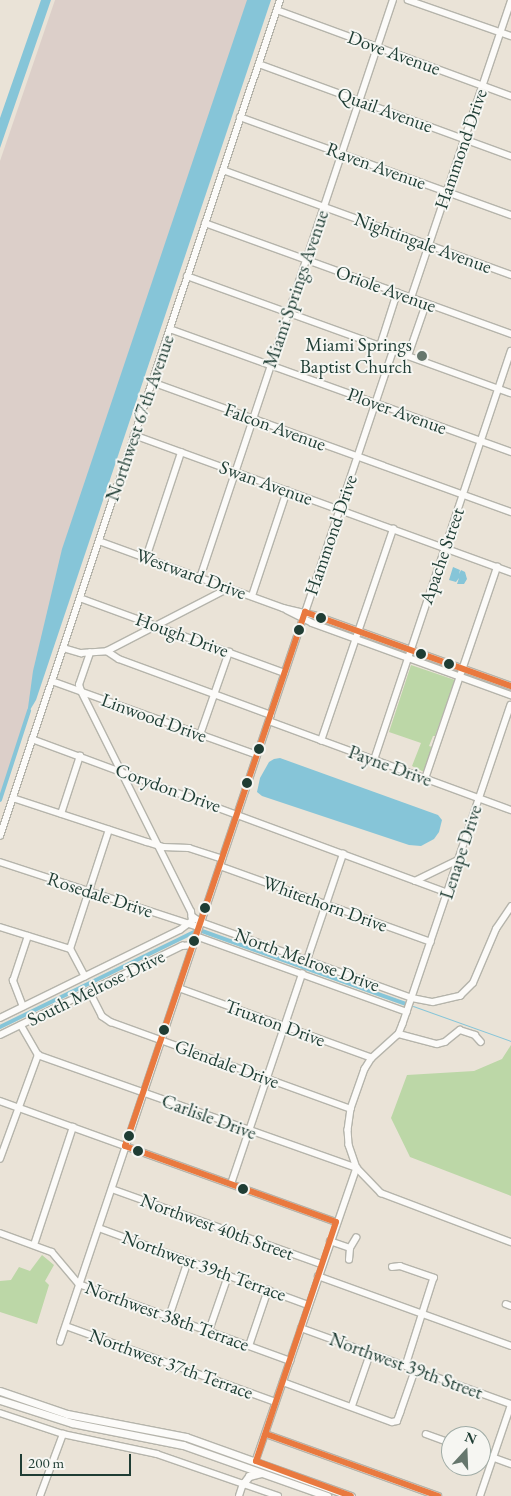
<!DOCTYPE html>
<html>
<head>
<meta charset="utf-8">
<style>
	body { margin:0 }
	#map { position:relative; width:511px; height:1496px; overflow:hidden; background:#eae3d7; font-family:"EB Garamond",serif }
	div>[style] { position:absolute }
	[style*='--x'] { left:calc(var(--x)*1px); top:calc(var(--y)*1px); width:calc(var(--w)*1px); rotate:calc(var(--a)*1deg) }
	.industrial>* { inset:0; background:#dccfc9 }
	.green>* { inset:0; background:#bcd7a7 }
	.water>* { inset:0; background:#86c5d8 }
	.stream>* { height:1px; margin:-0.5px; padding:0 0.5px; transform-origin:0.5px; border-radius:0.5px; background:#86c5d8 }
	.canal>* { height:4px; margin:-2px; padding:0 2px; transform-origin:2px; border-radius:2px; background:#86c5d8 }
	.roads { filter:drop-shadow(1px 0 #b5b4ab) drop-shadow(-1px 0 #b5b4ab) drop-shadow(0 1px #b5b4ab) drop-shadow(0 -1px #b5b4ab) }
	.minor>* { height:5.5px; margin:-2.75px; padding:0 2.75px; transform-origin:2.75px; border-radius:2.75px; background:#fcfbf9 }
	.major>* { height:7px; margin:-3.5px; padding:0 3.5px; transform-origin:3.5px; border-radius:3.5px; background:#fcfbf9 }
	.bus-1>* { height:6px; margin:-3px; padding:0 3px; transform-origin:3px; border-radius:3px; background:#e9793f }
	.dots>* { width:14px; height:14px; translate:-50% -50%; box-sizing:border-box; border:2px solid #f6f6f2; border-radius:50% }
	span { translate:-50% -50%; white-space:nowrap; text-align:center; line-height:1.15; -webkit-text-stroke:4px #f6f6f2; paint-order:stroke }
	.street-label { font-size:19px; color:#1f3d34 }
	.poi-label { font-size:19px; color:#1f3d34 }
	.right { translate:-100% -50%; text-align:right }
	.north { position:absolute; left:441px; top:1426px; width:50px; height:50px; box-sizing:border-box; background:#f6f6f2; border:1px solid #a0aca6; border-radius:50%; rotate:20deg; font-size:14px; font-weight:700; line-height:20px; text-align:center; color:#1f3d34 }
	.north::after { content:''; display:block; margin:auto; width:18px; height:22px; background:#66776d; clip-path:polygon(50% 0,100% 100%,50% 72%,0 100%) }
	.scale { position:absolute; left:20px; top:1454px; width:111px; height:22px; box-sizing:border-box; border:2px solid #1f3d34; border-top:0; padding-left:6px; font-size:15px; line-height:18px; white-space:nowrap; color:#1f3d34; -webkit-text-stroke:4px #f6f6f2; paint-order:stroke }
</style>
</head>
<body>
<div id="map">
	<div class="industrial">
		<div style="clip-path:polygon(55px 0,253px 0,0 798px,0 161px)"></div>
	</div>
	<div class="green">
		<div style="clip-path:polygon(411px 665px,455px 680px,435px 736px,433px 736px,429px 746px,432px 747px,424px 772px,412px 766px,421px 743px,389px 732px)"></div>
		<div style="clip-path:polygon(511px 1045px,511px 1196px,410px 1157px,391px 1118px,407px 1075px,474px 1071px,502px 1059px)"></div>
		<div style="clip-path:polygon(42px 1255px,54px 1265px,45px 1281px,49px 1285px,37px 1324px,0 1312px,0 1281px,11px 1280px,19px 1267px,30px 1271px)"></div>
	</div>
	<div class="water">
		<div style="clip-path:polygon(41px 0,51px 0,0 148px,0 118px)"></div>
		<div style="clip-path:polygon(247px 0,271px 0,36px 700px,27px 715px,33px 671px,62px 549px)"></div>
		<div style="clip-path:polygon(453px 567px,460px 570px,459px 574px,461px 570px,465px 572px,467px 579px,464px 584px,457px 584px,459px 578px,456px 582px,449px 580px)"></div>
		<div style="clip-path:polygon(280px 758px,438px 815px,442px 820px,439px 832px,434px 839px,421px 846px,409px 845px,262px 796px,257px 792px,260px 778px,269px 762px,274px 759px)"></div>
	</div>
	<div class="stream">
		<div style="--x:413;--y:1006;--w:104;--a:19.7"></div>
	</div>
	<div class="canal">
		<div style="--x:0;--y:800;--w:94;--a:-72"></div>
		<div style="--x:202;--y:931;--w:217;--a:19.7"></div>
		<div style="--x:0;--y:1027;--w:216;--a:-26.1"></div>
	</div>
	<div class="roads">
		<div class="minor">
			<div style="--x:408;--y:0;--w:109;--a:19.3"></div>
			<div style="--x:277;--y:10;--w:249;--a:20.2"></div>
			<div style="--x:259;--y:64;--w:268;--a:20.1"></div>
			<div style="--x:240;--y:117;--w:288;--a:19.9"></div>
			<div style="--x:223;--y:170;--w:307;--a:20"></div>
			<div style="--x:205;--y:223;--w:326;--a:19.9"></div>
			<div style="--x:187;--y:276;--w:344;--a:19.9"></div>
			<div style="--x:411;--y:298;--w:313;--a:-71.4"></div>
			<div style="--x:170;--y:329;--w:363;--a:19.8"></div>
			<div style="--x:380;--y:346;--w:56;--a:-72.2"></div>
			<div style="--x:408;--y:356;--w:55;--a:-70.9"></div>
			<div style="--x:152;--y:382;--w:382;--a:19.9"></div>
			<div style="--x:134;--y:435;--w:401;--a:20"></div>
			<div style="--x:99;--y:541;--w:196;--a:20"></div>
			<div style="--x:283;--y:608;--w:32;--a:13"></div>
			<div style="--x:314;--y:615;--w:209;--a:19.8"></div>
			<div style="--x:146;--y:558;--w:111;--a:-71.6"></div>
			<div style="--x:200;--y:578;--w:609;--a:-71.54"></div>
			<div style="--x:252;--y:596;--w:111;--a:-71.6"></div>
			<div style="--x:80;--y:598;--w:218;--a:20.1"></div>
			<div style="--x:287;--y:610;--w:28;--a:27"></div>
			<div style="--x:312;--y:623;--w:212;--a:19.9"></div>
			<div style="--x:63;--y:648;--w:19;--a:16"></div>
			<div style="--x:81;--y:653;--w:26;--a:-4"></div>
			<div style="--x:107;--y:651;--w:137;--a:-27.3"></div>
			<div style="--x:107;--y:651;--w:14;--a:34"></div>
			<div style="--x:119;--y:659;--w:162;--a:20.2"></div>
			<div style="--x:52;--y:681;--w:218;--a:19.8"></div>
			<div style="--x:511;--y:705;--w:337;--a:108.7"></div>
			<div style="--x:403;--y:1024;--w:11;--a:112"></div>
			<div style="--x:399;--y:1034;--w:36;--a:138"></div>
			<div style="--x:372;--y:1058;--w:13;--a:122"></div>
			<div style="--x:365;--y:1069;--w:42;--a:109.3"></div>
			<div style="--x:351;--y:1109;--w:21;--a:98"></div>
			<div style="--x:348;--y:1130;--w:15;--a:86"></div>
			<div style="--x:349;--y:1145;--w:24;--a:71"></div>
			<div style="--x:357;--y:1168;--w:35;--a:46"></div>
			<div style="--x:381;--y:1193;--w:139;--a:20.7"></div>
			<div style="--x:269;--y:721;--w:258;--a:20.2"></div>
			<div style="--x:200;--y:735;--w:88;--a:-70.7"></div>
			<div style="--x:32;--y:739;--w:444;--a:20.3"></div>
			<div style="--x:321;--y:741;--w:224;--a:-71.2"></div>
			<div style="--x:374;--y:760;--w:431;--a:-71.5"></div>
			<div style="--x:425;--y:779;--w:224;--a:-71.2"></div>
			<div style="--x:13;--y:798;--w:141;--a:18.2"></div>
			<div style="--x:147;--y:842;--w:17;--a:17"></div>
			<div style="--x:163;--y:847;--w:26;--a:2"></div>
			<div style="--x:189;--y:848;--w:35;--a:18"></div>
			<div style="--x:61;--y:814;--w:61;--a:-71.9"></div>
			<div style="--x:0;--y:836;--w:882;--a:-71.48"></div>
			<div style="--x:0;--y:862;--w:209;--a:18.1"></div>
			<div style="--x:220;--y:866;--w:224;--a:19.8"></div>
			<div style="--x:415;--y:881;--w:48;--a:-26"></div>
			<div style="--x:192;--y:916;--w:11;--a:34"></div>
			<div style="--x:201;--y:922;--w:224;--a:19.8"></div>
			<div style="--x:412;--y:998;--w:21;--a:11"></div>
			<div style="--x:433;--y:1002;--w:28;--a:-13"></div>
			<div style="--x:460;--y:996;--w:18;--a:-45"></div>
			<div style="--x:473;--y:983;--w:59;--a:-66.9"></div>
			<div style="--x:496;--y:929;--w:27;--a:-56"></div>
			<div style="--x:0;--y:927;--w:73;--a:17.4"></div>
			<div style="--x:196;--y:936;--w:224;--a:19.8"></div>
			<div style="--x:307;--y:960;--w:112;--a:-71.2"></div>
			<div style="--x:85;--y:977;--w:32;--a:-118"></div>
			<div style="--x:70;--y:949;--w:125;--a:-71.9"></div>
			<div style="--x:179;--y:988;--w:205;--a:19.9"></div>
			<div style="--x:90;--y:992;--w:27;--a:63"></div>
			<div style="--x:102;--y:1016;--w:11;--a:34"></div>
			<div style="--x:111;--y:1022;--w:255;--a:19.9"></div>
			<div style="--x:23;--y:1007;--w:28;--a:-111"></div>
			<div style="--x:13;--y:981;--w:47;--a:-71.6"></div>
			<div style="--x:0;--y:1018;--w:200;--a:-26.1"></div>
			<div style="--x:180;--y:930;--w:15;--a:-37"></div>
			<div style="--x:192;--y:921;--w:9;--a:-96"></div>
			<div style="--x:191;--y:912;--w:247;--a:-116.5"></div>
			<div style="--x:81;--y:691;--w:6;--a:-108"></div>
			<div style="--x:79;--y:685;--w:34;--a:-71"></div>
			<div style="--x:21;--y:1025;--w:34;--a:60"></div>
			<div style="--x:38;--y:1055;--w:338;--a:19.5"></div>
			<div style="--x:357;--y:1168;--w:310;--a:109"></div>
			<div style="--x:399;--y:1034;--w:39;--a:15"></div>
			<div style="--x:437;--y:1044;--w:8;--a:-14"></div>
			<div style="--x:445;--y:1042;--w:19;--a:-39"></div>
			<div style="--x:460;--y:1030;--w:16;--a:18"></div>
			<div style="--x:475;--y:1035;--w:9;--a:49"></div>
			<div style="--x:0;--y:1035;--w:203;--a:-26.1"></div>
			<div style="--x:182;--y:946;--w:11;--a:-5"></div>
			<div style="--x:0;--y:1101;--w:357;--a:19.8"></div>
			<div style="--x:0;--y:1159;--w:111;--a:-69.9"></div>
			<div style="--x:231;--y:1184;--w:222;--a:-71.3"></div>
			<div style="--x:112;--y:1189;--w:223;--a:19.7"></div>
			<div style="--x:99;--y:1228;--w:223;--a:20.2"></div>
			<div style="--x:0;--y:1233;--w:55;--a:20.1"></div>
			<div style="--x:52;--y:1252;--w:42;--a:49.8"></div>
			<div style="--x:79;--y:1284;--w:225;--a:20"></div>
			<div style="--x:330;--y:1241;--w:21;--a:19"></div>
			<div style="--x:34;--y:1245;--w:124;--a:-71.7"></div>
			<div style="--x:349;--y:1260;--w:12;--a:-85"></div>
			<div style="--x:350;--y:1248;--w:12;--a:-59"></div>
			<div style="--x:392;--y:1267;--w:8;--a:-7"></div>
			<div style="--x:400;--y:1266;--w:36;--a:19"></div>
			<div style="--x:434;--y:1278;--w:92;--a:107.7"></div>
			<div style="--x:318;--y:1276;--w:205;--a:19.9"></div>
			<div style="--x:506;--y:1304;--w:5;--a:22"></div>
			<div style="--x:169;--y:1317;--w:59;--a:-71.3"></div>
			<div style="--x:66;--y:1326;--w:223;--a:19.9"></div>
			<div style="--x:301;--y:1328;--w:223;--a:19.9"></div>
			<div style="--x:209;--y:1331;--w:58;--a:-70.9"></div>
			<div style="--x:60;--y:1342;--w:1045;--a:-71.43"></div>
			<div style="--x:249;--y:1346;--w:59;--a:-71.3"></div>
			<div style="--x:283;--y:1382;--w:116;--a:20.2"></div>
			<div style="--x:392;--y:1422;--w:5;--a:-11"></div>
			<div style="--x:397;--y:1421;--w:9;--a:-69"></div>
			<div style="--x:400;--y:1413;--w:46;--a:-70.8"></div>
			<div style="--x:352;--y:1406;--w:55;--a:-70.9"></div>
			<div style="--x:0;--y:1413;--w:66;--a:18.4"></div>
			<div style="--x:63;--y:1434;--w:96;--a:12"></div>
			<div style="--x:157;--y:1454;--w:128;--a:19.1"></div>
			<div style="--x:266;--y:1434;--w:183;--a:19.8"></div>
			<div style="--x:426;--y:1434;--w:27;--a:20"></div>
			<div style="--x:481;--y:1453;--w:32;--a:20"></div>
			<div style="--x:40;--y:1496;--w:66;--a:-69.6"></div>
			<div style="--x:239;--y:1496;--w:13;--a:-72"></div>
			<div style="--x:480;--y:1496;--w:96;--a:-71.2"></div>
		</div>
		<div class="major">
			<div style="--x:0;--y:1391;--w:71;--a:18.9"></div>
			<div style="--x:67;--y:1414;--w:121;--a:10.9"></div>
			<div style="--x:186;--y:1437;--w:175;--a:19.7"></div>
			<div style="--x:0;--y:1400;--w:76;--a:17.7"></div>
			<div style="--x:72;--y:1423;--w:113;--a:11.2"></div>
			<div style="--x:183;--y:1445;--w:153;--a:19.5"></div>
			<div style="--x:243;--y:1484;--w:10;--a:-53"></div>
			<div style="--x:249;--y:1476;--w:12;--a:-14"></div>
		</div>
	</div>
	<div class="bus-1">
		<div style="--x:125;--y:1146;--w:564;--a:-71.37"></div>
		<div style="--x:305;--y:612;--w:219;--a:19.8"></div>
		<div style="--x:125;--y:1146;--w:224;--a:19.8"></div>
		<div style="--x:336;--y:1222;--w:252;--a:108.5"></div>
		<div style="--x:256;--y:1461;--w:101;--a:20.2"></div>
		<div style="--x:266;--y:1434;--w:183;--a:19.8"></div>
	</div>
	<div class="dots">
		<div style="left:422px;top:356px;background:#66776d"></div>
		<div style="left:321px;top:618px;background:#1f3d34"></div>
		<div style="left:299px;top:630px;background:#1f3d34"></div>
		<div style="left:421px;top:654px;background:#1f3d34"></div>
		<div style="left:449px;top:664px;background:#1f3d34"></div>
		<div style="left:259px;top:749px;background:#1f3d34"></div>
		<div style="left:247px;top:783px;background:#1f3d34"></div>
		<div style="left:205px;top:908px;background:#1f3d34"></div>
		<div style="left:194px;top:941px;background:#1f3d34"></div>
		<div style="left:164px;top:1030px;background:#1f3d34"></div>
		<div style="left:129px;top:1136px;background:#1f3d34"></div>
		<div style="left:138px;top:1151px;background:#1f3d34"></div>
		<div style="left:243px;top:1189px;background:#1f3d34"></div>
	</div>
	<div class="street-label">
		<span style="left:394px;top:53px;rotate:20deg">Dove Avenue</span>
		<span style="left:385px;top:110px;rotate:20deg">Quail Avenue</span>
		<span style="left:461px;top:149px;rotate:-71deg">Hammond Drive</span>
		<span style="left:376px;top:166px;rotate:20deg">Raven Avenue</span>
		<span style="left:423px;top:243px;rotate:20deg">Nightingale Avenue</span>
		<span style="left:296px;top:289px;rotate:-71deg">Miami Springs Avenue</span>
		<span style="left:386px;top:289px;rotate:20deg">Oriole Avenue</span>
		<span style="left:397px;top:411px;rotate:20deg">Plover Avenue</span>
		<span style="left:140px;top:418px;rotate:-71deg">Northwest 67th Avenue</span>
		<span style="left:275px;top:427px;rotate:20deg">Falcon Avenue</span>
		<span style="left:266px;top:483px;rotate:20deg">Swan Avenue</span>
		<span style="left:331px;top:535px;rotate:-71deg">Hammond Drive</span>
		<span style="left:442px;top:556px;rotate:-71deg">Apache Street</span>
		<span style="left:191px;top:574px;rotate:20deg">Westward Drive</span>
		<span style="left:182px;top:635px;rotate:20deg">Hough Drive</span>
		<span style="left:154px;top:718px;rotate:20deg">Linwood Drive</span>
		<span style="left:390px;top:766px;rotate:20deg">Payne Drive</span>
		<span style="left:168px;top:788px;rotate:20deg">Corydon Drive</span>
		<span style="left:461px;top:852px;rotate:-72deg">Lenape Drive</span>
		<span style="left:100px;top:895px;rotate:18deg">Rosedale Drive</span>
		<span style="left:325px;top:904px;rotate:20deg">Whitethorn Drive</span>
		<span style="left:307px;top:960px;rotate:20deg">North Melrose Drive</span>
		<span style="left:96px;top:988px;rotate:-26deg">South Melrose Drive</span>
		<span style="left:275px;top:1023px;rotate:20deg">Truxton Drive</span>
		<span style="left:227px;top:1064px;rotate:20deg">Glendale Drive</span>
		<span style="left:209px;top:1117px;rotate:20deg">Carlisle Drive</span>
		<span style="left:217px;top:1227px;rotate:20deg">Northwest 40th Street</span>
		<span style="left:204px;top:1266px;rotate:20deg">Northwest 39th Terrace</span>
		<span style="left:167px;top:1316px;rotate:20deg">Northwest 38th Terrace</span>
		<span style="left:171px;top:1364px;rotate:20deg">Northwest 37th Terrace</span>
		<span style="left:406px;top:1366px;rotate:20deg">Northwest 39th Street</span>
	</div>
	<div class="poi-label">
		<span class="right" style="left:412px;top:356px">Miami Springs<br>Baptist Church</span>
	</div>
	<div class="north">N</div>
	<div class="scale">200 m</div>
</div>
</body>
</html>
